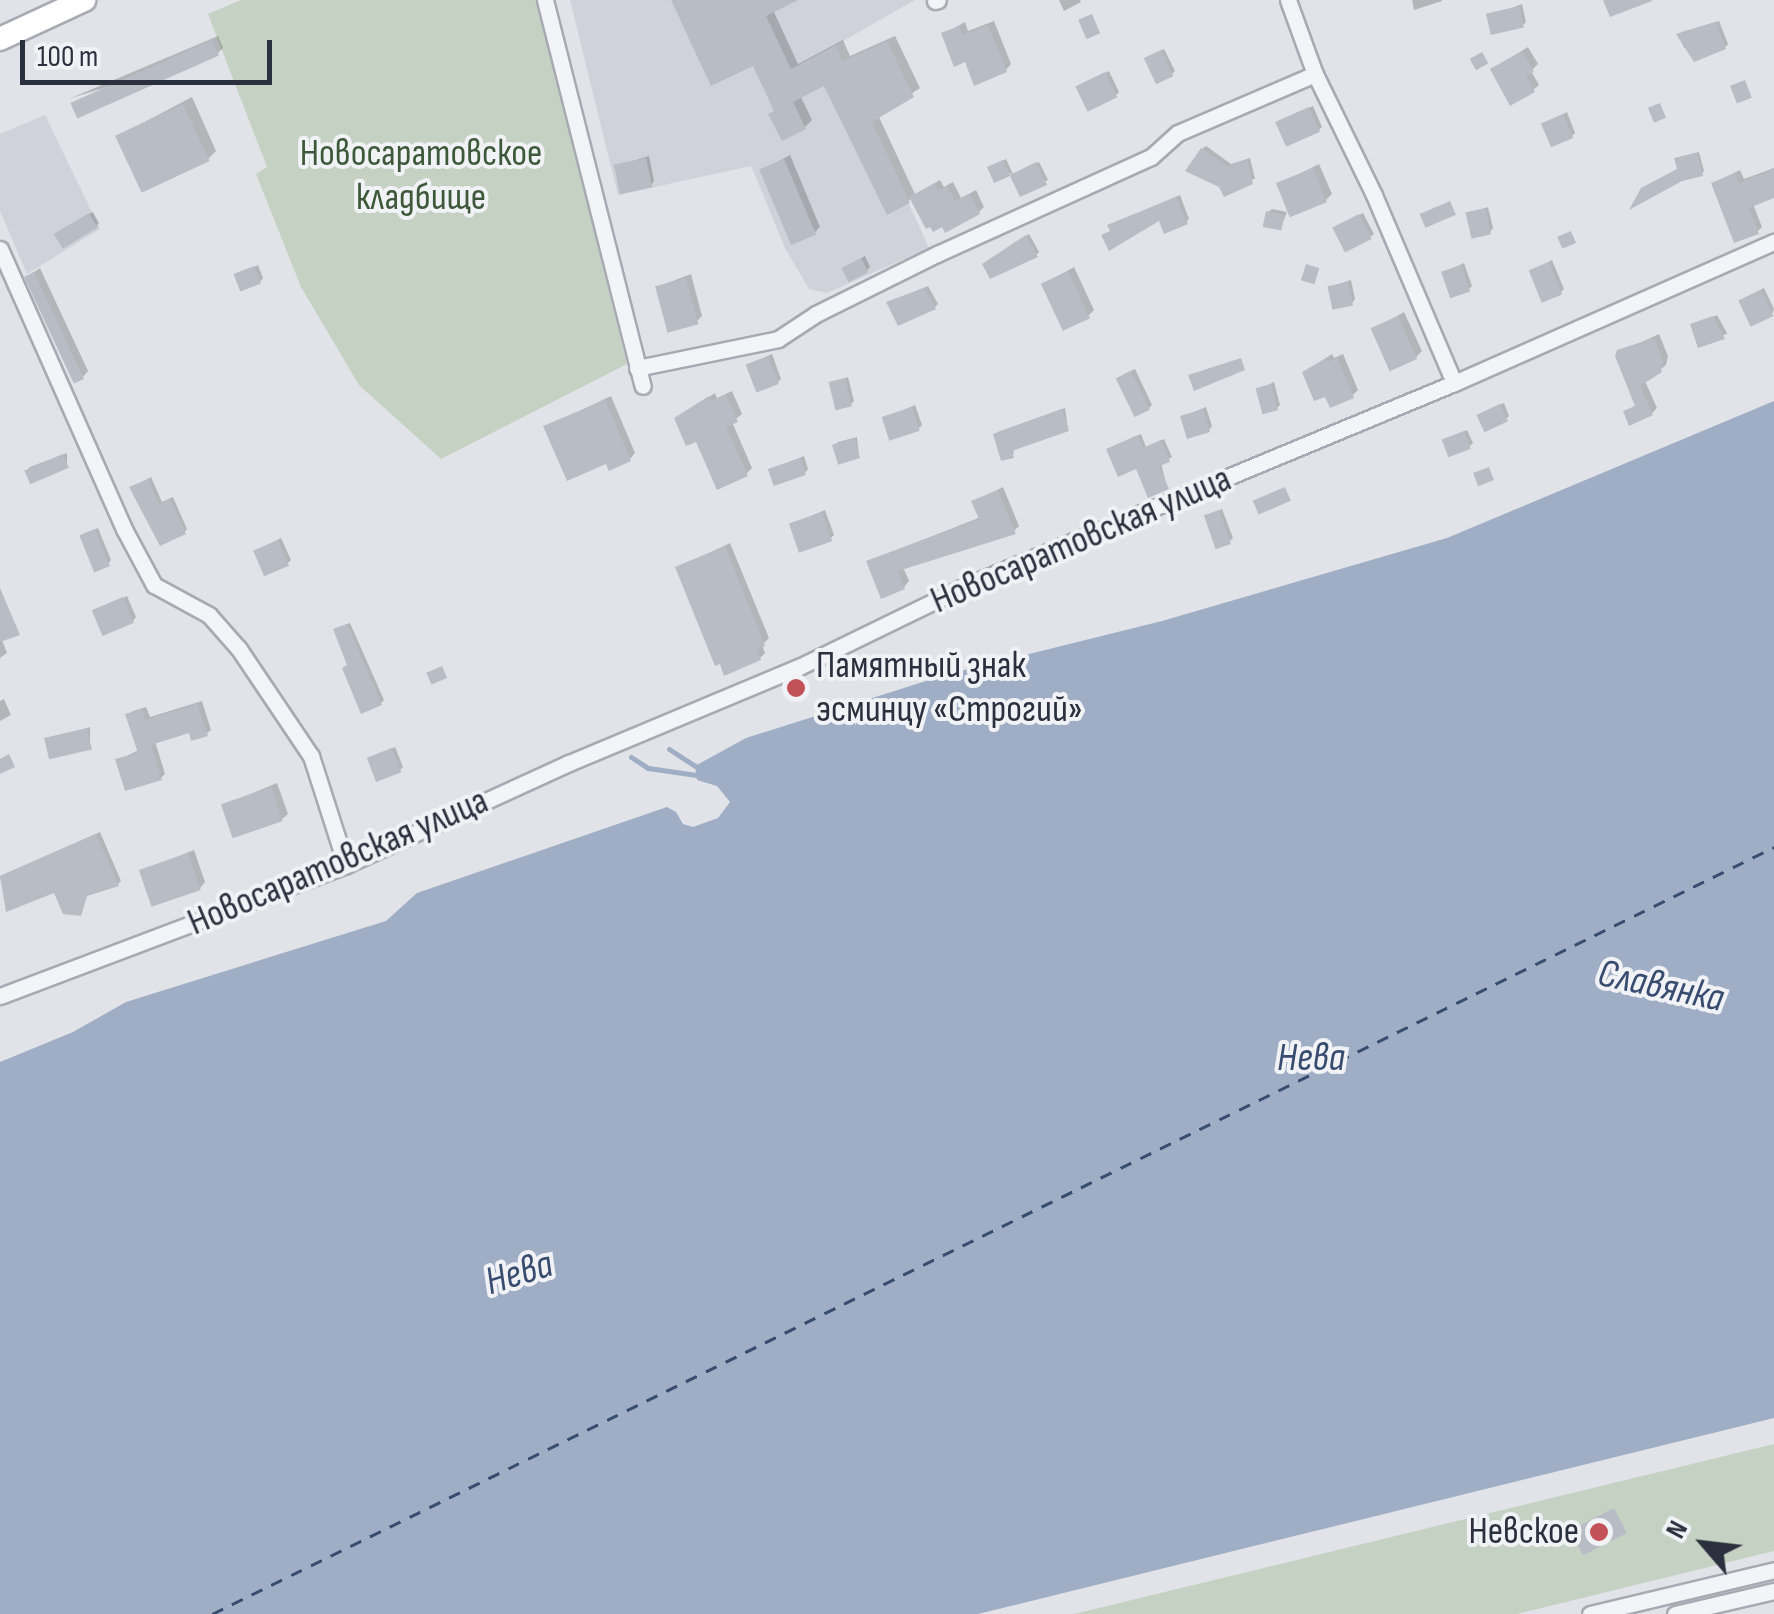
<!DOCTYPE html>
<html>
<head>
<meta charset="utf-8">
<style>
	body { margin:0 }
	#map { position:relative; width:1774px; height:1614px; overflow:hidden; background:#e1e3e8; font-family:"Sofia Sans Condensed",sans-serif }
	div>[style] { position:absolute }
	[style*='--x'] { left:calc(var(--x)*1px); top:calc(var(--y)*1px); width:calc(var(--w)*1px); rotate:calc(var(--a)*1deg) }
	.built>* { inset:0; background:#cfd2da }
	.green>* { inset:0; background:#c5d1c3 }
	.water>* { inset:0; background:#9faec5 }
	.shadow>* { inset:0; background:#0003; transform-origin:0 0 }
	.stream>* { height:5px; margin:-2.5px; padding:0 2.5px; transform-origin:2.5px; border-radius:2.5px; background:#9faec5 }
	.ferry>* { height:2.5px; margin-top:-1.25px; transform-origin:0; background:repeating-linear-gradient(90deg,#384c6f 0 12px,transparent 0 22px) }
	.building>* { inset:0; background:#b8bcc5; transform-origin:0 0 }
	.roads { filter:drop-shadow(2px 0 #a7aab2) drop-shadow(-2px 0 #a7aab2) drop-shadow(0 2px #a7aab2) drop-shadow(0 -2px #a7aab2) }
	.minor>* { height:15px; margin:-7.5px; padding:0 7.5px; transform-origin:7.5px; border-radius:7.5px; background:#f3f4f7 }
	.secondary>* { height:22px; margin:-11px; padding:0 11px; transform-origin:11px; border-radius:11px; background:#fff }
	.dots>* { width:28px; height:28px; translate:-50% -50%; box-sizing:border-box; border:5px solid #f0f2f6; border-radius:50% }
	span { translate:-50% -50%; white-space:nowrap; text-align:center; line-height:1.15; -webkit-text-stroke:8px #f0f2f6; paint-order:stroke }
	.park-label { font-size:38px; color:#3d5939 }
	.street-label { font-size:38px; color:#2b303e }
	.poi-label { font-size:38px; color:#2b303e }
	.left { translate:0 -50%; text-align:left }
	.right { translate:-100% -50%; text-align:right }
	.water-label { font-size:40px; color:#384c6f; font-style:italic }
	.north { position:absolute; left:1654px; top:1494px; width:100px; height:100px; -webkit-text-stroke:8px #f0f2f6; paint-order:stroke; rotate:298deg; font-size:28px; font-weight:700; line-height:40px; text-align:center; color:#2b303e }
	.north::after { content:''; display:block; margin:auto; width:35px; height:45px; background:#2b303e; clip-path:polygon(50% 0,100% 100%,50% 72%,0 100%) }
	.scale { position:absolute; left:20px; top:40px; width:252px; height:45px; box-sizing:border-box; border:5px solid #2b303e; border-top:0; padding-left:12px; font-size:30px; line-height:35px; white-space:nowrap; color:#2b303e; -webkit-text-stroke:8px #f0f2f6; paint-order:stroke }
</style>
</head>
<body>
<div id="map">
	<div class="built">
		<div style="clip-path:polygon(570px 0,915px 0,836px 45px,929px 248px,827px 293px,809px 289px,785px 248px,751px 166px,618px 195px)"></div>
		<div style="clip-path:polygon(45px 115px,100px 229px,27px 274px,0 211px,0 134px)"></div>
	</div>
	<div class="green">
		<div style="clip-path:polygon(241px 0,536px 0,627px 364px,441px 459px,359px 385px,301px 287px,256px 174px,267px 167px,208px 14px)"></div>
		<div style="clip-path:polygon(1774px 1444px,1774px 1551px,1517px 1614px,1074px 1614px)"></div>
	</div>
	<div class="water">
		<div style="clip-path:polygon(1774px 401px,1774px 1418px,978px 1614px,0 1614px,0 1062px,73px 1032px,126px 1002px,386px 921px,417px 893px,667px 807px,676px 812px,683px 824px,693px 827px,718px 818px,730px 802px,717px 786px,697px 780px,695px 766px,746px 738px,948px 674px,1162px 621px,1447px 538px)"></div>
	</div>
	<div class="shadow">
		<div style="clip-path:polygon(675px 0,792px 0,773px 10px,798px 64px,843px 40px,850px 56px,895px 36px,920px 88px,878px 115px,915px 194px,940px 180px,944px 187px,953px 182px,961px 198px,976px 190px,984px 207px,979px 212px,913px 197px,908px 201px,825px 83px,800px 95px,812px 120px,805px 127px,776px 109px,754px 63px)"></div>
		<div style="clip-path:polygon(1059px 0,1080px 0,1081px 2px,1064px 11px)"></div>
		<div style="clip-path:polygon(1412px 0,1442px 0,1442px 1px,1414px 10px)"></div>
		<div style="clip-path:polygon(1522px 4px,1526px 22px,1523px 25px,1489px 17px)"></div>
		<div style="clip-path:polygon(994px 21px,1011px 64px,1006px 70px,966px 59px,944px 34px,965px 22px,968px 31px)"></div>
		<div style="clip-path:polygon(1719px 21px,1728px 44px,1725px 47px,1684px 48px,1679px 35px,1682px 32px)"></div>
		<div style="clip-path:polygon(218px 36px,223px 48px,217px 54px,71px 98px)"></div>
		<div style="clip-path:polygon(1528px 47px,1538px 64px,1531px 71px,1539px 85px,1533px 90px,1493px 69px)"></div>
		<div style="clip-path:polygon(1164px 49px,1175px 71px,1172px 74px,1150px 56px)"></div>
		<div style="clip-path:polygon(1109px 71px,1119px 92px,1116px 95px,1083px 84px)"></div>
		<div style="clip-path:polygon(192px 97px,216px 151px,208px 159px,118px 136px)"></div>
		<div style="clip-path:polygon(1313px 106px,1322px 127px,1319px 130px,1281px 120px)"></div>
		<div style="clip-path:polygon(1567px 112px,1575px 133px,1572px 136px,1544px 124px)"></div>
		<div style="clip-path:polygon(1206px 146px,1231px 164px,1250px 158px,1255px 179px,1221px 185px,1202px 149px)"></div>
		<div style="clip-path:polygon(1699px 152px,1704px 171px,1702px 174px,1679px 157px)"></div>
		<div style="clip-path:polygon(790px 155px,820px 227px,814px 233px,762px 170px)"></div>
		<div style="clip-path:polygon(649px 156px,654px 181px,651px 185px,616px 166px)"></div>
		<div style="clip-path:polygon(1006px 159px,1013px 174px,1039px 162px,1048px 180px,1021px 194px,1011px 173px,996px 180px,993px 165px)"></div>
		<div style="clip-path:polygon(1319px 164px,1332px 194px,1326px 200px,1279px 184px)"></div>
		<div style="clip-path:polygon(1774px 168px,1774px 196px,1753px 204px,1762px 227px,1757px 232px,1714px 183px,1740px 170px,1744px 179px)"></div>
		<div style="clip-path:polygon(1180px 195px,1189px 219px,1186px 222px,1160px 217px,1112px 230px,1110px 225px)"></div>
		<div style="clip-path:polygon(1488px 207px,1493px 228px,1490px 232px,1469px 214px)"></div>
		<div style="clip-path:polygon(1272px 209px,1287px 212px,1280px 229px,1268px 212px)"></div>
		<div style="clip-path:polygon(93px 212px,99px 223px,96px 226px,60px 231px)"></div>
		<div style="clip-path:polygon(1363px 213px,1374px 234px,1370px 237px,1338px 226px)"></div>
		<div style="clip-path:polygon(1029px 234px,1039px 252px,1036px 255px,1011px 245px)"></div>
		<div style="clip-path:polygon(865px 256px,870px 267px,867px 270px,844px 268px)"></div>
		<div style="clip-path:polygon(1552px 260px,1564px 289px,1561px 292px,1531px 271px)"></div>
		<div style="clip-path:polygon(1464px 263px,1472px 286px,1469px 289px,1444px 272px)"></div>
		<div style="clip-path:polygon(258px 265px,263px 278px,260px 282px,237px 275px)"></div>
		<div style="clip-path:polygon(1074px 267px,1094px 310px,1088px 316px,1044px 284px)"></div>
		<div style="clip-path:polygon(40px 268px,88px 371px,83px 377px,27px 277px)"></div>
		<div style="clip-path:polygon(691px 274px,702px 316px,696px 322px,657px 287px)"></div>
		<div style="clip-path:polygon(1351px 280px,1355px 299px,1352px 303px,1330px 287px)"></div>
		<div style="clip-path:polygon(928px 286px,938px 304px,935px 307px,889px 302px)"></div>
		<div style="clip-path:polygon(1764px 288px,1774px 309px,1772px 314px,1744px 298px)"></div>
		<div style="clip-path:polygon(1404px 312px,1422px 351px,1416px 357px,1374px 329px)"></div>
		<div style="left:1717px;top:315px;width:21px;height:26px;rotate:61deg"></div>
		<div style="clip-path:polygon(1659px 334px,1668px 356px,1666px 365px,1645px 381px,1657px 408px,1652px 413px,1626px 412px,1637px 404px,1620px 352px)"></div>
		<div style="clip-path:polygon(772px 354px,781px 379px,778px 382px,748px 365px)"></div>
		<div style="clip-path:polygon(1332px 354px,1334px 358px,1343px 354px,1358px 390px,1352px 396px,1327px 393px,1305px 372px)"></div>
		<div style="clip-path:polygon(1135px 369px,1152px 405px,1149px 408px,1122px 375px)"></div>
		<div style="clip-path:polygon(848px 377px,854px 401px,851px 404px,831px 384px)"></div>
		<div style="clip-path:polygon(1274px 382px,1280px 405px,1277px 408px,1258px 389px)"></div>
		<div style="clip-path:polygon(732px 391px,742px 414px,732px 422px,752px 468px,746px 474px,677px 418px,715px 393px,717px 398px)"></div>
		<div style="clip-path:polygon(611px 396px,635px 453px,630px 459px,546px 427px)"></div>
		<div style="clip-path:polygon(1504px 403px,1509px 416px,1506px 419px,1483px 412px)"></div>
		<div style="clip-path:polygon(915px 405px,922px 425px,919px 428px,885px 418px)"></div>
		<div style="clip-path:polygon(1206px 407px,1212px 426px,1209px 430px,1182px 417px)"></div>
		<div style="clip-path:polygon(1065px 408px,1068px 429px,1014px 448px,1013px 456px,998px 432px)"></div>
		<div style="clip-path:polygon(1467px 430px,1473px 443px,1469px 447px,1445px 440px)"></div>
		<div style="clip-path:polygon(1141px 434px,1146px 447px,1164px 439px,1172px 457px,1161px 463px,1167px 487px,1112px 447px)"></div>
		<div style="clip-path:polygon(857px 437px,859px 456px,835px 445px,838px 442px)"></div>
		<div style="clip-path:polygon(67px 453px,67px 466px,27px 470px,30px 467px)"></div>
		<div style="clip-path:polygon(804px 456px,808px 469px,805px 473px,771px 470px)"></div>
		<div style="clip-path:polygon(151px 477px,162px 502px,173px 497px,187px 529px,184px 532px,132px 488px)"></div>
		<div style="clip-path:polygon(1003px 487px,1019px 526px,1014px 531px,903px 567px,909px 581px,904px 587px,869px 561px,981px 517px,974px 501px)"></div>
		<div style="clip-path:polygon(1222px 509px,1233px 538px,1230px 541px,1207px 516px)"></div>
		<div style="clip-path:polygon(825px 510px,834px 535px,830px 539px,792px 524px)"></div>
		<div style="clip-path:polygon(98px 528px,111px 560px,108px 564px,86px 533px)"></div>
		<div style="clip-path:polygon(281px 538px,291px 560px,287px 564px,256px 551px)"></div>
		<div style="clip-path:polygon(730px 543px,769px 638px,762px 645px,765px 653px,760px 658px,678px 568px)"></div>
		<div style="clip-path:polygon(127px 596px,136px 617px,133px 621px,95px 611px)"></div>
		<div style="clip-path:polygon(350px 623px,384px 700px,381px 703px,347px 665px,339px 627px)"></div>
		<div style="clip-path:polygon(0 635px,7px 653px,0 658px)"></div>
		<div style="clip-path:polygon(4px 699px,11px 715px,0 721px,0 701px)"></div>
		<div style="clip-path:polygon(202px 701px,211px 730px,206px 734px,190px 730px,155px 741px,165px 774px,161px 778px,118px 760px,139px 750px,128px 715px,133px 711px,146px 707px,150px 717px)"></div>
		<div style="clip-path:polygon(90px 727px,90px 747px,48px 743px,51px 740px)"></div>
		<div style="clip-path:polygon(395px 747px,403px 767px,400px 770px,370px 759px)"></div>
		<div style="clip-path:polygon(277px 783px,288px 814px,282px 819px,224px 805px)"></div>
		<div style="clip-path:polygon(100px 832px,121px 881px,118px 884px,88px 893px,80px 914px,55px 890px,7px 909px,0 876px)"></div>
		<div style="clip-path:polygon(194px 850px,205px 882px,200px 888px,142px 871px)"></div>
	</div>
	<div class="stream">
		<div style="--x:669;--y:749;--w:31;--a:33"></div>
		<div style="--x:631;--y:757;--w:20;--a:33"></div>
		<div style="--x:648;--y:768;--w:49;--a:8.1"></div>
	</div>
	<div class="ferry">
		<div style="--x:212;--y:1614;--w:1740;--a:-26.15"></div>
	</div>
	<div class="building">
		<div style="clip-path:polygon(671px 0,798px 0,766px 16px,791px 69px,836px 45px,843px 61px,887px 41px,914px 97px,872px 122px,910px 203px,887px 215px,824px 86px,793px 102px,806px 129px,782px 141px,768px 114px,774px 111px,753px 66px,711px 86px)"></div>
		<div style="clip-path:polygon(1603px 0,1652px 0,1652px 1px,1610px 17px)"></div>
		<div style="left:1519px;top:6px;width:22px;height:34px;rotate:77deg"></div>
		<div style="left:1092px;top:14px;width:21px;height:15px;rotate:67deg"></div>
		<div style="clip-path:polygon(1716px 22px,1726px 49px,1694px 62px,1676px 34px)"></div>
		<div style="clip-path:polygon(988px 25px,1007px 72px,974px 86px,965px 62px,954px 67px,941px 33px,959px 26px,963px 35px)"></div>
		<div style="left:212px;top:40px;width:17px;height:155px;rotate:66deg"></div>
		<div style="left:1161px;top:50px;width:29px;height:19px;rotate:65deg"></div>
		<div style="clip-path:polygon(1522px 51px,1534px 72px,1526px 76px,1535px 92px,1510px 106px,1490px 69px)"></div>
		<div style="left:1482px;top:52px;width:13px;height:14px;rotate:61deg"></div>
		<div style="left:1105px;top:72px;width:28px;height:33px;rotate:64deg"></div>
		<div style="left:1745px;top:80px;width:19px;height:16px;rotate:69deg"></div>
		<div style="left:1660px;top:103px;width:16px;height:13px;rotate:68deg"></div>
		<div style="left:183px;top:104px;width:63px;height:75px;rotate:65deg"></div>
		<div style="left:1309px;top:107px;width:27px;height:37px;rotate:66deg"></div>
		<div style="left:1563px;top:114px;width:26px;height:24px;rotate:67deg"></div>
		<div style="clip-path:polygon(1201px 148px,1227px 166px,1247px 160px,1253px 184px,1224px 197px,1219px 187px,1185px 171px)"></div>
		<div style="clip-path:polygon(1697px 153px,1703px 176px,1682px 181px,1629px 210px,1641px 188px,1677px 169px,1674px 158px)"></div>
		<div style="left:646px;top:158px;width:30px;height:33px;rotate:78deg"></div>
		<div style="left:784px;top:159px;width:82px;height:27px;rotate:67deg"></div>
		<div style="clip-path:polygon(1003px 160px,1010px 175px,1036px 162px,1047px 185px,1020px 197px,1010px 176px,994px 183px,987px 167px)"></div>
		<div style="left:1313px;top:168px;width:37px;height:40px;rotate:68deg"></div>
		<div style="clip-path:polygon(1774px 169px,1774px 198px,1749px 208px,1759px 234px,1734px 243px,1711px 183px,1735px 173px,1739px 183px)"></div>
		<div style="clip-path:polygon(934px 184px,938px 191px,947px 186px,955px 201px,970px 194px,980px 214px,945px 233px,942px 227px,933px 232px,930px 227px,926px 229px,909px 197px)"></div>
		<div style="clip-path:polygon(1176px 197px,1188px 224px,1164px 234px,1159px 221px,1109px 251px,1101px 235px,1110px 231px,1107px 225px)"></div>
		<div style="left:1450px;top:201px;width:15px;height:33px;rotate:67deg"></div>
		<div style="left:1485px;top:208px;width:27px;height:20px;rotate:77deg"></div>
		<div style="left:1266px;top:211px;width:19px;height:16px;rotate:12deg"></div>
		<div style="left:89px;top:213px;width:17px;height:41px;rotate:59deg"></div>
		<div style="left:1359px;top:214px;width:28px;height:30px;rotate:63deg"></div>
		<div style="left:1571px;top:231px;width:13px;height:15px;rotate:67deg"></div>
		<div style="clip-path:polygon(1026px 235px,1038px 257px,990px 279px,982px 264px)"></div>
		<div style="left:861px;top:258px;width:16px;height:22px;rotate:63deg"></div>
		<div style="left:1549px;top:262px;width:35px;height:22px;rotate:68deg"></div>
		<div style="left:1306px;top:264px;width:14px;height:17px;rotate:17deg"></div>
		<div style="left:1461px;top:265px;width:28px;height:21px;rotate:71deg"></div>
		<div style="left:254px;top:266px;width:19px;height:22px;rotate:69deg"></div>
		<div style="left:1068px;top:271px;width:52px;height:30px;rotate:65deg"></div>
		<div style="left:34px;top:272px;width:118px;height:11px;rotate:65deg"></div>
		<div style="left:686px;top:278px;width:48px;height:32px;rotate:75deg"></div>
		<div style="left:1348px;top:282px;width:24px;height:21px;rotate:78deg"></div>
		<div style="clip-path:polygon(924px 288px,936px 309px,898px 326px,886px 302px)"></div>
		<div style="left:1761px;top:290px;width:29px;height:25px;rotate:65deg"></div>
		<div style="left:1398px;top:316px;width:47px;height:30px;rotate:66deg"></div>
		<div style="clip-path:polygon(1713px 316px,1725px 339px,1698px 348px,1690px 324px)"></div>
		<div style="clip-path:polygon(1654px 338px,1664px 363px,1660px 365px,1662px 372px,1640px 386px,1653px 415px,1629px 426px,1623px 411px,1635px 406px,1615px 356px,1617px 350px)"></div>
		<div style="left:768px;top:356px;width:30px;height:24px;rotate:69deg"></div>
		<div style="clip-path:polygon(1241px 358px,1245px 370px,1194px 391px,1188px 375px)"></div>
		<div style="clip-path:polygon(1326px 358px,1328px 361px,1337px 358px,1354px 398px,1330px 408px,1325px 397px,1314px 401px,1302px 372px)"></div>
		<div style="left:1131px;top:371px;width:43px;height:17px;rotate:64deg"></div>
		<div style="left:845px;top:378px;width:29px;height:17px;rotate:76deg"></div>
		<div style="left:1271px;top:384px;width:27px;height:16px;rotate:75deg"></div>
		<div style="clip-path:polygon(726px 395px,738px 422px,726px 427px,748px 476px,717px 490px,696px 442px,686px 446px,674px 418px,709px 396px,711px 401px)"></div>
		<div style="clip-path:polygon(605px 400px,631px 461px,609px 471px,606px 464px,567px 481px,543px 426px)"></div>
		<div style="left:1500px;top:404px;width:19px;height:26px;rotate:65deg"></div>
		<div style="left:912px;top:407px;width:25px;height:32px;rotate:72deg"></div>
		<div style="clip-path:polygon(1062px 409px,1069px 431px,1012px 451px,1014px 458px,1001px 461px,993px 434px)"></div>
		<div style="left:1203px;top:409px;width:24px;height:24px;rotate:73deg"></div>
		<div style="left:1464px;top:431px;width:19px;height:24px;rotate:69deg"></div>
		<div style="clip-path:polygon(1138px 435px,1143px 448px,1161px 440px,1170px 462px,1159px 466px,1169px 489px,1148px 498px,1136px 469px,1118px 477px,1106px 449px)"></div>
		<div style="left:854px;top:438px;width:21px;height:23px;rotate:73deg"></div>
		<div style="left:63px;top:454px;width:15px;height:42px;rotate:67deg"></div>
		<div style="left:800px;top:458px;width:18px;height:34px;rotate:71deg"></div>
		<div style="left:1489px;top:467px;width:14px;height:17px;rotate:69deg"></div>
		<div style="clip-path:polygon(148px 479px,159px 504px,170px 499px,186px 534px,160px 546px,129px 487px)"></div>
		<div style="left:1285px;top:487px;width:15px;height:35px;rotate:67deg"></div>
		<div style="clip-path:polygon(998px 490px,1016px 534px,898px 571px,905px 589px,881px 599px,866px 561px,979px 519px,971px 501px)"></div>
		<div style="left:1219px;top:510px;width:36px;height:16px;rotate:71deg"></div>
		<div style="left:822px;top:512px;width:31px;height:35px;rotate:71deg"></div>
		<div style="left:95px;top:529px;width:40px;height:17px;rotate:68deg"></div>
		<div style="left:278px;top:540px;width:28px;height:27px;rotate:67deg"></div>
		<div style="clip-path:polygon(725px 546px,765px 646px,757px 649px,761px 660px,724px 676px,720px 664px,715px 666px,675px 567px)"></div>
		<div style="clip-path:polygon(0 588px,20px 635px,0 642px)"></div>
		<div style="left:123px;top:597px;width:28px;height:34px;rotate:67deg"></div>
		<div style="clip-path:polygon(347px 624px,382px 705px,361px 714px,342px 668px,347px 665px,333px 629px)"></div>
		<div style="left:442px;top:666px;width:13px;height:17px;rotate:67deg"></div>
		<div style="clip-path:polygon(197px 704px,208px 736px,191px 741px,189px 733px,151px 745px,162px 780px,125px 791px,115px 759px,138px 753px,125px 714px,142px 709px,145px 720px)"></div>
		<div style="left:87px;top:728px;width:22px;height:44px;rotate:77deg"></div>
		<div style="left:392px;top:748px;width:26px;height:27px;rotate:69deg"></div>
		<div style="clip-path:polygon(9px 754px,15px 767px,0 774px,0 759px)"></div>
		<div style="left:271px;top:787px;width:36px;height:53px;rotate:71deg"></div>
		<div style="clip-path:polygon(96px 834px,119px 886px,87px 896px,81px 916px,63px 914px,54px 893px,6px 912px,0 876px)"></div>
		<div style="left:188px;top:853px;width:39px;height:52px;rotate:71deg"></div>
		<div style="left:1614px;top:1508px;width:28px;height:49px;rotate:63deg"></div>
	</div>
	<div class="roads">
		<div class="minor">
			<div style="--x:545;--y:0;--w:398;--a:75.8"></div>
			<div style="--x:1288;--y:0;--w:79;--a:70"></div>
			<div style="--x:1315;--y:74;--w:135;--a:64"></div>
			<div style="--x:1374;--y:195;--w:204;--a:66.9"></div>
			<div style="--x:935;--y:1;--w:3;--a:-18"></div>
			<div style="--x:0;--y:249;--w:306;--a:66.1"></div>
			<div style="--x:124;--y:529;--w:64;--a:61.8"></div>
			<div style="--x:154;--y:585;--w:63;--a:28.6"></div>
			<div style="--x:209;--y:615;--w:45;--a:48.6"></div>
			<div style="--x:239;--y:649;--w:129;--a:56.1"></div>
			<div style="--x:311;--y:756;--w:114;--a:72.2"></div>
			<div style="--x:637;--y:368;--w:144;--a:-11.6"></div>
			<div style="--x:778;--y:339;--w:45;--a:-33.3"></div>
			<div style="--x:816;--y:314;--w:135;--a:-26.4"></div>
			<div style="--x:937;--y:254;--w:235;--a:-24.4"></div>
			<div style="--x:1151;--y:157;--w:36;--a:-42"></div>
			<div style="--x:1178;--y:133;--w:149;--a:-23.3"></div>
			<div style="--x:0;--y:996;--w:370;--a:-20.7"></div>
			<div style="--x:346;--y:865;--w:245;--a:-24.6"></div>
			<div style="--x:569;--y:763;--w:249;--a:-22.7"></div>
			<div style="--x:799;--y:667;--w:182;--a:-26"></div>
			<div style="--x:963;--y:587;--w:532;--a:-22.56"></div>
			<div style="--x:1454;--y:383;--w:350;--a:-23.8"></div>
			<div style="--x:1590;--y:1614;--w:189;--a:-13.4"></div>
			<div style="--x:1675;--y:1614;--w:102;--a:-13.1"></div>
		</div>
		<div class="secondary">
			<div style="--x:0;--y:39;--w:93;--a:-24.9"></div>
		</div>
	</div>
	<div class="dots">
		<div style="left:796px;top:688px;background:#c25158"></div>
		<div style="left:1599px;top:1532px;background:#c25158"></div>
	</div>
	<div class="park-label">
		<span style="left:421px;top:176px">Новосаратовское<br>кладбище</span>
	</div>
	<div class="street-label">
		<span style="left:1081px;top:540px;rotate:-23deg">Новосаратовская улица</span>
		<span style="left:338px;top:862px;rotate:-23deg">Новосаратовская улица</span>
	</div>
	<div class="poi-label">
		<span class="left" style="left:816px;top:688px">Памятный знак<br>эсминцу «Строгий»</span>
		<span class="right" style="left:1579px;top:1532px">Невское</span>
	</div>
	<div class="water-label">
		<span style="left:1661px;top:986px;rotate:12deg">Славянка</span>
		<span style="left:1311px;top:1058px">Нева</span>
		<span style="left:519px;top:1273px;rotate:-17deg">Нева</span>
	</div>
	<div class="north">N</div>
	<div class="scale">100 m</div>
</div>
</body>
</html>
